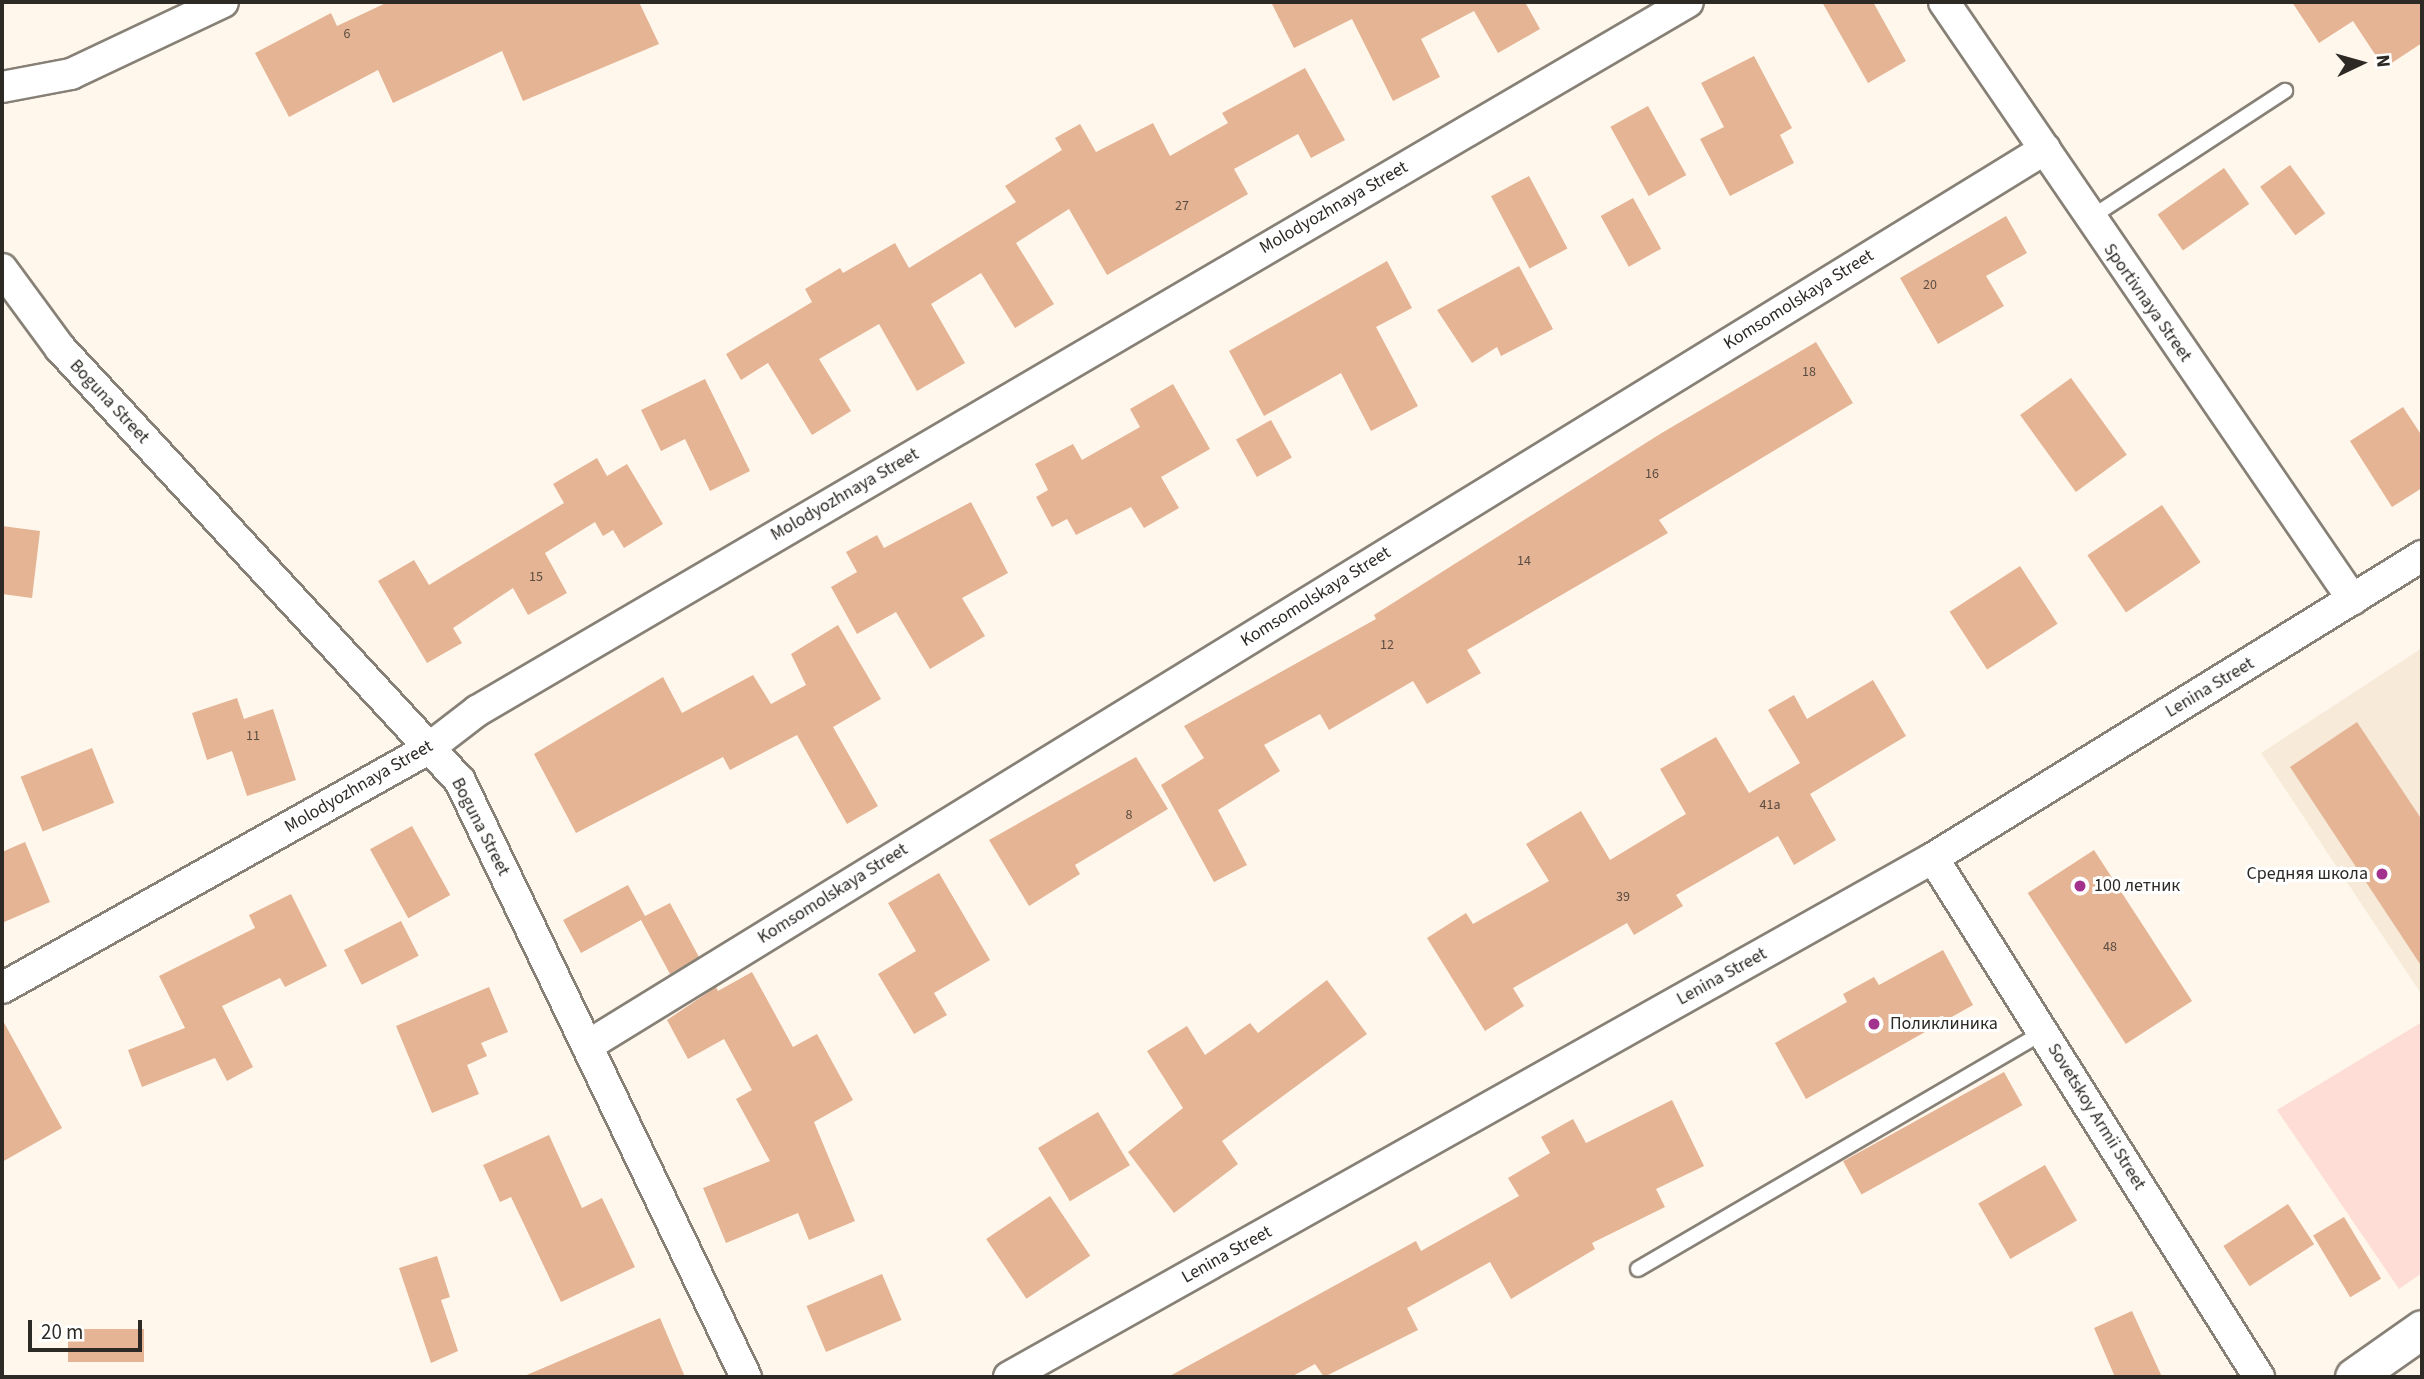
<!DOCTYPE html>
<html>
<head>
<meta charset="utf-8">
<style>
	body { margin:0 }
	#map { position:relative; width:2424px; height:1379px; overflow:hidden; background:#fff7ec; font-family:"Source Sans 3",sans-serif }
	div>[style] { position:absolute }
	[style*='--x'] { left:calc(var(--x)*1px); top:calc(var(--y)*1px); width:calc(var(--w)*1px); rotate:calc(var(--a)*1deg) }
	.built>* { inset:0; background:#f7ead9 }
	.green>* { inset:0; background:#fdddd5 }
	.building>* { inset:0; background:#e4b494; transform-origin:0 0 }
	.roads { filter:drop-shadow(2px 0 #878076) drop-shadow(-2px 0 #878076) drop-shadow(0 2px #878076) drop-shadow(0 -2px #878076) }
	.service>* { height:14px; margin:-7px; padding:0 7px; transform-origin:7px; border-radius:7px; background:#fff }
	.minor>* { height:30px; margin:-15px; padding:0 15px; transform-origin:15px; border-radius:15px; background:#fff }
	.tertiary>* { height:37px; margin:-18.5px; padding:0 18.5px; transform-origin:18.5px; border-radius:18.5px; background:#fff }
	.dots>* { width:19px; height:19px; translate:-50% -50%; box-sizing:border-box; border:4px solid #fff; border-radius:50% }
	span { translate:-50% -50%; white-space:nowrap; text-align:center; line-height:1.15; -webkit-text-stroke:6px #fff; paint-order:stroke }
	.number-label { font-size:14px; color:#5b4c42 }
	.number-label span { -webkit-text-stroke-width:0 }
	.street-label { font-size:18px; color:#2d2a26 }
	.poi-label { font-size:18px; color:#2d2a26 }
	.right { translate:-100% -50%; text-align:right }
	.left { translate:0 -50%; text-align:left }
	.frame { position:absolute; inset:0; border:4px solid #2d2a26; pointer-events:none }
	.north { position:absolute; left:2326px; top:28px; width:70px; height:70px; -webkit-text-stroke:5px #fff; paint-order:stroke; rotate:85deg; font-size:19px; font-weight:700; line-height:28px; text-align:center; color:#2d2a26 }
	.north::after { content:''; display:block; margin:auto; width:24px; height:32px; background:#2d2a26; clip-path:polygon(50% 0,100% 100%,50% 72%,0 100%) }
	.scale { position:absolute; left:28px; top:1320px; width:114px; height:32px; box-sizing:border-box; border:4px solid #2d2a26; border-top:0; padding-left:9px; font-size:21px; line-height:24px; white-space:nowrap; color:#2d2a26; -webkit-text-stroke:5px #fff; paint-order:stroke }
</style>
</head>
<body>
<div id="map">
	<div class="built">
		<div style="clip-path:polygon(2422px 648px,2422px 995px,2261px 753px)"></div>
	</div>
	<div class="green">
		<div style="clip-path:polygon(2422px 1022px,2422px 1273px,2399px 1289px,2277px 1110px)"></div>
	</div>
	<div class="building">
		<div style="clip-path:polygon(388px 2px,639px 2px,659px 44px,523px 101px,502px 51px,393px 103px,378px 70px,289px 117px,255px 53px,331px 13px,337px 26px)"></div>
		<div style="clip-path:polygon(1271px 2px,1525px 2px,1540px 29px,1498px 53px,1474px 11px,1421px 39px,1440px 77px,1393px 101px,1352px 19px,1294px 48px)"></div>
		<div style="clip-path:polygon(1822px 2px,1873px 2px,1906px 61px,1868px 83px)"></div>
		<div style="clip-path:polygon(2292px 2px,2422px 2px,2422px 43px,2384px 68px,2353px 21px,2319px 43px)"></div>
		<div style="clip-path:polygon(1754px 56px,1792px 128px,1780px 135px,1794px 163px,1730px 196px,1700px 139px,1724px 127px,1701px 83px)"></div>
		<div style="clip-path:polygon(1305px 68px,1345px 140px,1311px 158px,1298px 134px,1234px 169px,1248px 194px,1107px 275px,1069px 209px,1016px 243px,1054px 304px,1015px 328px,981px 273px,931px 304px,965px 363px,917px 391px,879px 324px,819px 359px,851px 411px,812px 435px,768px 363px,741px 380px,726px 354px,812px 302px,805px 289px,840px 268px,843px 273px,895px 243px,909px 268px,1016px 202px,1005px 186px,1062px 150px,1055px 138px,1080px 124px,1096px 152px,1153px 123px,1170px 156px,1228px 123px,1222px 113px)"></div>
		<div style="left:1648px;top:106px;width:79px;height:43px;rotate:61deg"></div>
		<div style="left:2290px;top:165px;width:60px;height:37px;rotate:54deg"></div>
		<div style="left:2224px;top:168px;width:44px;height:81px;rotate:55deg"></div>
		<div style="left:1529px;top:176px;width:82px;height:43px;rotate:62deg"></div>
		<div style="left:1633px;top:198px;width:58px;height:37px;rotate:61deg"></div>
		<div style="clip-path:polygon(2006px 216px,2027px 253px,1986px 276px,2004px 306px,1938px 344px,1900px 278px)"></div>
		<div style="clip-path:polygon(1387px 261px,1412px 308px,1376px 327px,1418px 406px,1371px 431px,1341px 373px,1264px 416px,1229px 351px)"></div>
		<div style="clip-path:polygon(1519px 266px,1553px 329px,1501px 356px,1497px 347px,1472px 363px,1437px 310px)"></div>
		<div style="clip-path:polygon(1816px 342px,1853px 403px,1659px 520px,1668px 533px,1467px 650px,1481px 673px,1427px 704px,1413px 681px,1329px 730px,1320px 714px,1264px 745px,1280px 771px,1218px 810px,1247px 865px,1214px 882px,1161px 785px,1204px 758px,1184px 726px,1376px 619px,1374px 615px,1660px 434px)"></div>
		<div style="left:2071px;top:378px;width:95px;height:63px;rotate:54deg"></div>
		<div style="clip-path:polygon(705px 379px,750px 471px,710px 491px,685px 439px,661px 451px,641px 410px)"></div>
		<div style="clip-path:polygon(1173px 384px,1210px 449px,1161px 477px,1179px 508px,1144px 528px,1131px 507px,1076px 535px,1067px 519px,1052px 527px,1036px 497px,1048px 490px,1035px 464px,1073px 444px,1082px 460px,1140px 427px,1130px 409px)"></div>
		<div style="clip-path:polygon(2403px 407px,2422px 436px,2422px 488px,2392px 507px,2350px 441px)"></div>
		<div style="left:1271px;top:420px;width:43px;height:40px;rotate:61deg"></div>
		<div style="clip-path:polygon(597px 458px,607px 476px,627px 464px,663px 524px,624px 548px,613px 530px,603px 536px,595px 522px,545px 553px,567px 593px,528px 615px,513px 588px,453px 628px,462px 643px,427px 663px,378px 581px,414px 560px,429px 585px,564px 503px,553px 484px)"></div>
		<div style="clip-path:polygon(971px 502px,1008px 573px,962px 598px,985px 636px,930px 669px,896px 612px,857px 634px,831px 587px,857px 572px,846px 552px,877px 535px,884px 548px)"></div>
		<div style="left:2162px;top:505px;width:69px;height:90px;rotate:56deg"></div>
		<div style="clip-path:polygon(2px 526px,40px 531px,32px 598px,2px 594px)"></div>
		<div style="left:2020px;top:566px;width:69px;height:84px;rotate:57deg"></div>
		<div style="clip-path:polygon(838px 625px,881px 699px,833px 727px,878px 806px,847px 824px,797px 735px,730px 770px,723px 757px,576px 833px,534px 754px,663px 677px,682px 713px,753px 675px,771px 704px,806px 685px,791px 654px)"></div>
		<div style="clip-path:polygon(1873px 680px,1906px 736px,1810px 794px,1836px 840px,1794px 865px,1778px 836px,1676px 895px,1683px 906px,1634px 935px,1627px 923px,1513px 988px,1524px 1006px,1485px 1031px,1427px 938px,1466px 913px,1473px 924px,1549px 881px,1526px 844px,1581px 811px,1610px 860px,1686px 814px,1660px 769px,1716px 737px,1749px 793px,1800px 763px,1768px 710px,1794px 695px,1807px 719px)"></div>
		<div style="clip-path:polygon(237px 698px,244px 719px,273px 709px,296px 780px,247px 796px,232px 751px,207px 760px,192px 713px)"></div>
		<div style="clip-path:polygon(2357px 722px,2422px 820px,2422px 967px,2290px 767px)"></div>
		<div style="left:92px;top:748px;width:59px;height:77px;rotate:68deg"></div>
		<div style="clip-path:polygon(1136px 757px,1168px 809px,1075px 865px,1080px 874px,1029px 906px,989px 840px)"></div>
		<div style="left:412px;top:826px;width:79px;height:48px;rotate:61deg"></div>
		<div style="clip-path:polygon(25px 842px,50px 902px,2px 923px,2px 852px)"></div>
		<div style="left:2094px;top:850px;width:180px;height:79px;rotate:57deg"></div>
		<div style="clip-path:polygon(939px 873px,990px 960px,934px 993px,947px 1015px,914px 1034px,878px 974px,916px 951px,888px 903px)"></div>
		<div style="clip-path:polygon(628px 885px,645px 916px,670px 903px,699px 957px,670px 974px,641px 920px,581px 953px,563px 920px)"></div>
		<div style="clip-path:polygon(291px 894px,327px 966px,285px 987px,280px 978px,222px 1006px,253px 1067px,227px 1081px,215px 1058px,142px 1087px,128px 1050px,185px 1028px,159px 976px,255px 928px,249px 915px)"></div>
		<div style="left:401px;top:921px;width:39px;height:64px;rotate:63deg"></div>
		<div style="clip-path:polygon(1943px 950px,1973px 1005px,1806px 1099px,1775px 1043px,1847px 1002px,1843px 994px,1874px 977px,1879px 985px)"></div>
		<div style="clip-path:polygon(752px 972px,793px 1047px,817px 1034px,853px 1100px,814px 1122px,855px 1221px,809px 1240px,798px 1213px,726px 1243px,703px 1188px,770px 1161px,736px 1099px,752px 1090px,724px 1039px,688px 1059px,667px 1020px,716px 987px,718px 991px)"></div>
		<div style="clip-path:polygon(1327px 980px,1367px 1034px,1222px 1141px,1238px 1164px,1174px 1213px,1128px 1152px,1183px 1108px,1147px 1051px,1187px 1026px,1205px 1055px,1250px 1023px,1258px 1033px)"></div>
		<div style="clip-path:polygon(489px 987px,508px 1032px,481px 1043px,487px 1056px,467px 1065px,479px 1094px,432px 1113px,396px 1026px)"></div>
		<div style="clip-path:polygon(2px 1019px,62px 1128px,2px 1162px)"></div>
		<div style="left:2004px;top:1072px;width:38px;height:184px;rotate:61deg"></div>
		<div style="clip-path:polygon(1672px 1100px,1704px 1166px,1656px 1189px,1665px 1207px,1592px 1243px,1595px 1249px,1511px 1299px,1490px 1262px,1407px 1308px,1418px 1330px,1324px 1377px,1315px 1364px,1291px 1377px,1168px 1377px,1416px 1241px,1421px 1251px,1519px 1196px,1508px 1178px,1550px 1153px,1541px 1137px,1573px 1119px,1586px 1143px)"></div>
		<div style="left:1098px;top:1112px;width:62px;height:70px;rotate:59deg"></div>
		<div style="clip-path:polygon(549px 1135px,582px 1208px,602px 1198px,635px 1267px,561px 1302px,511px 1197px,500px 1202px,483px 1165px)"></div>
		<div style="left:2045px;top:1165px;width:64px;height:77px;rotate:60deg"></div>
		<div style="left:1050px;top:1196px;width:72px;height:77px;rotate:56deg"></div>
		<div style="left:2288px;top:1204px;width:48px;height:77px;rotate:57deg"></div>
		<div style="left:2344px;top:1217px;width:72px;height:36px;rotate:59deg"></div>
		<div style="clip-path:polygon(437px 1256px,450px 1297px,441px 1300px,458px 1351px,431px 1363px,399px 1268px)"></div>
		<div style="left:882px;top:1274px;width:50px;height:82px;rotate:67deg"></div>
		<div style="clip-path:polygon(2132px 1311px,2162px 1377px,2115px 1377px,2094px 1328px)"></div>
		<div style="clip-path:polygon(660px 1318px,685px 1377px,522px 1377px)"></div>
		<div style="left:144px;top:1329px;width:33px;height:76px;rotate:90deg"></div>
	</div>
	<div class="roads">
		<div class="service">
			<div style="--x:2090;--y:218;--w:233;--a:-33.1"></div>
			<div style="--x:1638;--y:1269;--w:470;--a:-30.3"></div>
		</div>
		<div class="minor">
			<div style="--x:1944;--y:2;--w:724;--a:55.63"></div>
			<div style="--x:2;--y:87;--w:70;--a:-10.7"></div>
			<div style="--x:71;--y:74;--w:168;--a:-25.3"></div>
			<div style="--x:2;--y:269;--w:98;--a:53.7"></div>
			<div style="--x:60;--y:348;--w:589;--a:47.27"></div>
			<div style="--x:460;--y:781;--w:661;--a:64.37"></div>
			<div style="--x:1933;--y:858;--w:613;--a:57.87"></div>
			<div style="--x:2;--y:988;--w:490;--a:-29.3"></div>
			<div style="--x:429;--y:748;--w:61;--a:-37.6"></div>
			<div style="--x:477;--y:711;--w:1403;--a:-30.35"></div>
			<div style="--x:587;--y:1046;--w:1712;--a:-31.6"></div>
			<div style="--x:1009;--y:1377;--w:1060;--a:-29.32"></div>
			<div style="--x:1933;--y:858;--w:575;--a:-31.7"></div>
		</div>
		<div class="tertiary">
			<div style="--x:2354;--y:1377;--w:83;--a:-35.2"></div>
		</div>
	</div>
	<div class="dots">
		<div style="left:2382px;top:874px;background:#a3328e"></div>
		<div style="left:2080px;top:886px;background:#a3328e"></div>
		<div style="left:1874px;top:1024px;background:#a3328e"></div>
	</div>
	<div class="number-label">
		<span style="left:347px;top:34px">6</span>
		<span style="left:1182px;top:206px">27</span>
		<span style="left:1930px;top:285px">20</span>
		<span style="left:1809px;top:372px">18</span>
		<span style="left:1652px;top:474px">16</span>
		<span style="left:1524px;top:561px">14</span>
		<span style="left:536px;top:577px">15</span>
		<span style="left:1387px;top:645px">12</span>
		<span style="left:253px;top:736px">11</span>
		<span style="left:1770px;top:805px">41а</span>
		<span style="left:1129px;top:815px">8</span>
		<span style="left:1623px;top:897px">39</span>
		<span style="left:2110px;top:947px">48</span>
	</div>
	<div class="street-label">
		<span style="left:1334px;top:208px;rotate:-30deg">Molodyozhnaya Street</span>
		<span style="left:1799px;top:300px;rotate:-32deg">Komsomolskaya Street</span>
		<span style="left:2147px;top:303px;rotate:55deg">Sportivnaya Street</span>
		<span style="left:109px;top:402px;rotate:47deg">Boguna Street</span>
		<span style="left:845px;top:495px;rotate:-30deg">Molodyozhnaya Street</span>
		<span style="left:1316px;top:597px;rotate:-32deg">Komsomolskaya Street</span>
		<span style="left:2210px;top:688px;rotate:-31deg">Lenina Street</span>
		<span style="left:359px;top:787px;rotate:-30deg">Molodyozhnaya Street</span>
		<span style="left:480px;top:827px;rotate:63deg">Boguna Street</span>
		<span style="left:833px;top:894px;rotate:-32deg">Komsomolskaya Street</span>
		<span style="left:1722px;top:977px;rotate:-29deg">Lenina Street</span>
		<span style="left:2096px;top:1117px;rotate:58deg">Sovetskoy Armii Street</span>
		<span style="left:1227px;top:1255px;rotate:-29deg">Lenina Street</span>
	</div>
	<div class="poi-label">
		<span class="right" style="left:2368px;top:874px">Средняя школа</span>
		<span class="left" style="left:2094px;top:886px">100 летник</span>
		<span class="left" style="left:1890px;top:1024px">Поликлиника</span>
	</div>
	<div class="frame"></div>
	<div class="north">N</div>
	<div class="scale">20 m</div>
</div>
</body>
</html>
